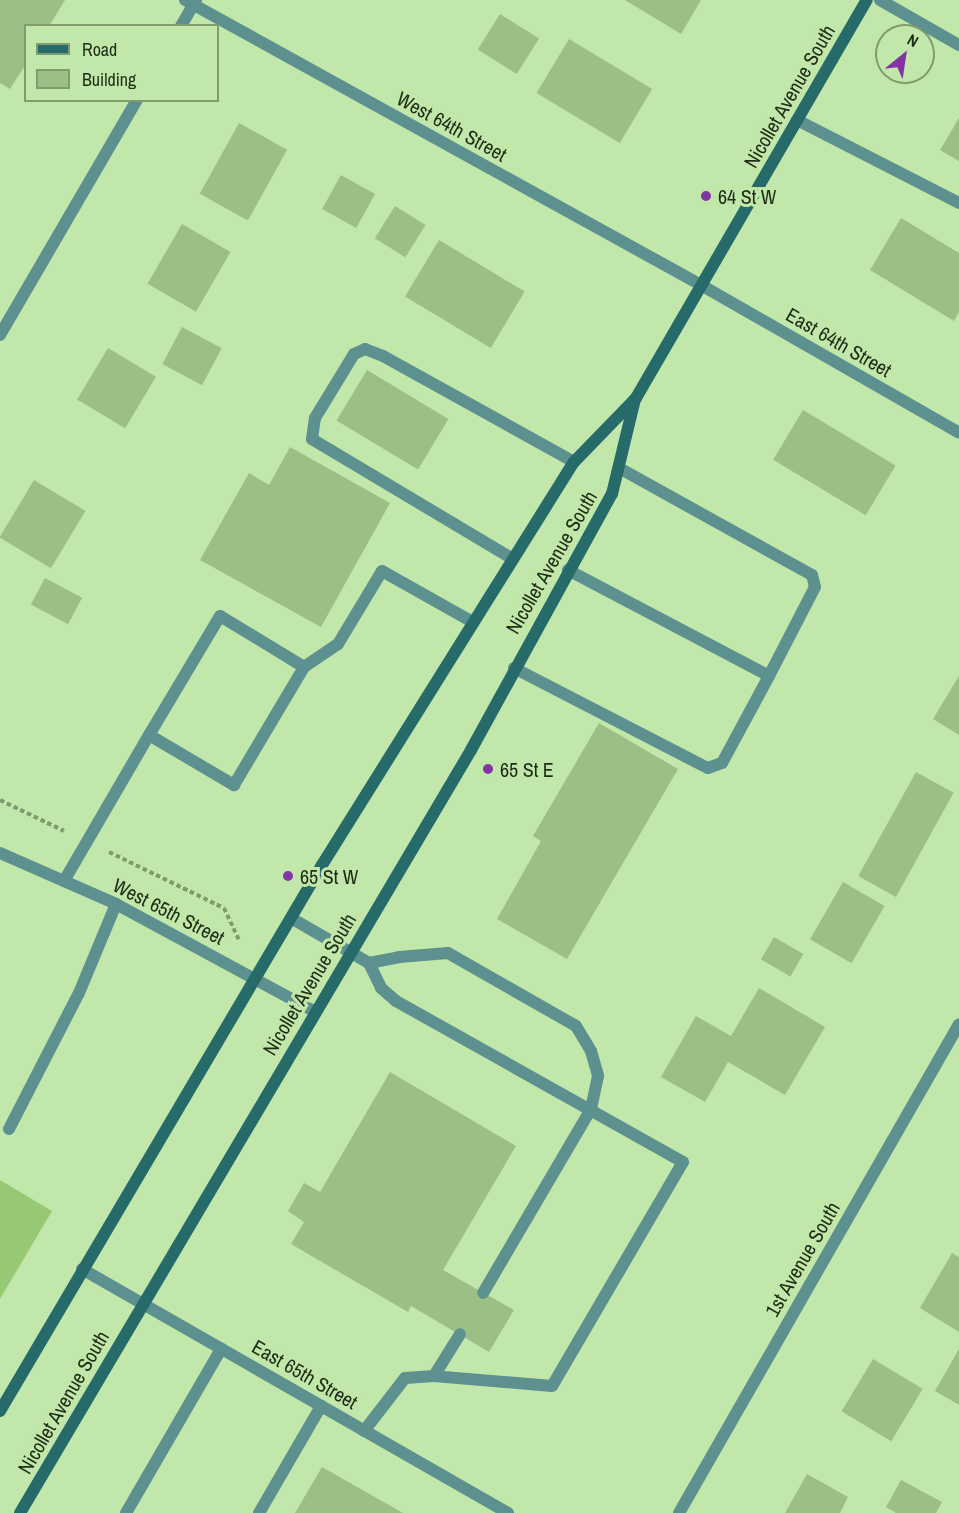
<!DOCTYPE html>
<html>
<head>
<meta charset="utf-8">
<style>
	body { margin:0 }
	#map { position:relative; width:959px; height:1513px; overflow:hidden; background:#c2e7aa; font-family:"Archivo Narrow",sans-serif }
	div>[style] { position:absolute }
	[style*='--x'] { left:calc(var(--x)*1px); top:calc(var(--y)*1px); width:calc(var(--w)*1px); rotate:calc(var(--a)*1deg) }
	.green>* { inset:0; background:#97c974 }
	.building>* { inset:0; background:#9cbf85; transform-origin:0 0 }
	.path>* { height:4px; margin-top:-2px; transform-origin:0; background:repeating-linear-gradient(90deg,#7f9b6d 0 4.5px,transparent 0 7.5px) }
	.service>* { height:12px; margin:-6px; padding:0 6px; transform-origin:6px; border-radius:6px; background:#5c9190 }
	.minor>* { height:12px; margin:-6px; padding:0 6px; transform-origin:6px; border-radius:6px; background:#5c9190 }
	.tertiary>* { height:12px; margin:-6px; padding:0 6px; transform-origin:6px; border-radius:6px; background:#5c9190 }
	.secondary>* { height:12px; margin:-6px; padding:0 6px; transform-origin:6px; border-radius:6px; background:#266b6a }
	.dots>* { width:16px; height:16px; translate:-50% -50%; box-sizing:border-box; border:3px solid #c2e7aa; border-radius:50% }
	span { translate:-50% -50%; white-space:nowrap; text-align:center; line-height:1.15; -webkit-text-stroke:6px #c2e7aa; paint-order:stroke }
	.street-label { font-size:20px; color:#1e2c15 }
	.poi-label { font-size:20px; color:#1e2c15 }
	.left { translate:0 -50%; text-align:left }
	.legend { position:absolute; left:24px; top:24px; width:195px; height:78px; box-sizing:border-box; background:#c2e7aa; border:2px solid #809c6e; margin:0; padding:8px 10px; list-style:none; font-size:18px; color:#1e2c15 }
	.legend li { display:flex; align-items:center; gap:12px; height:30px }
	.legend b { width:30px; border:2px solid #809c6e }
	.north { position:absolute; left:875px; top:24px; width:60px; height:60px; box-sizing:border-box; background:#c2e7aa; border:2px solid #809c6e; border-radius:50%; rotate:30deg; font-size:16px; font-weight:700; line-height:24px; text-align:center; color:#1e2c15 }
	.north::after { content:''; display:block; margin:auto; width:21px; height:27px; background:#8335a6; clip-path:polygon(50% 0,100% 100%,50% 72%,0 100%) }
</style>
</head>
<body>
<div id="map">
	<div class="green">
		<div style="clip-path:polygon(0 1180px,52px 1211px,0 1299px)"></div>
	</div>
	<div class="building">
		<div style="clip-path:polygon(0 0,65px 0,49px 26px,26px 26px,26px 64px,10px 89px,0 83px)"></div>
		<div style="clip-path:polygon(625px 0,701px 0,681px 34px)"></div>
		<div style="left:500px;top:14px;width:46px;height:42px;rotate:32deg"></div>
		<div style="left:569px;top:39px;width:97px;height:63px;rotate:31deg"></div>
		<div style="clip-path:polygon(959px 118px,959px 161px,940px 150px)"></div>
		<div style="left:239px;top:123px;width:55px;height:81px;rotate:29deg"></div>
		<div style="left:341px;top:175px;width:39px;height:39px;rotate:29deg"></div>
		<div style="left:395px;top:206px;width:36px;height:38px;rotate:32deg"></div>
		<div style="clip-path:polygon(901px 218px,959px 253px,959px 312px,954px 321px,870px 270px)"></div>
		<div style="left:182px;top:224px;width:56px;height:69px;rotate:30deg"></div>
		<div style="left:439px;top:240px;width:100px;height:66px;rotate:31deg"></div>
		<div style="left:182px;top:327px;width:45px;height:42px;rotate:28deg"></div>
		<div style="left:108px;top:348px;width:56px;height:60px;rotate:31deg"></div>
		<div style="left:367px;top:370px;width:95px;height:59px;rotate:31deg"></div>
		<div style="left:803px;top:410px;width:108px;height:58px;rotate:31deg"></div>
		<div style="clip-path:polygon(290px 447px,390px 503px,321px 627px,200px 560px,249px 473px,269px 485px)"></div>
		<div style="left:34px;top:480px;width:60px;height:67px;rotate:31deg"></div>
		<div style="left:45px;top:578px;width:42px;height:30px;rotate:28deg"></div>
		<div style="clip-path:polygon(959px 676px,959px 735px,933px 719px)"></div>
		<div style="clip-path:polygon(599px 723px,678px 769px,567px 959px,497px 919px,541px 841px,533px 836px)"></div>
		<div style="left:916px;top:772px;width:43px;height:119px;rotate:29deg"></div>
		<div style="left:843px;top:882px;width:48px;height:66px;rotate:30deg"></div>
		<div style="left:774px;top:937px;width:34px;height:26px;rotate:30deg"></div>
		<div style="clip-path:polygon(759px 988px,825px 1027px,785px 1095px,728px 1062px,705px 1102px,661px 1077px,696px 1016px,731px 1036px)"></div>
		<div style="clip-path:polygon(390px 1072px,516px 1146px,443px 1270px,514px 1310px,489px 1352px,411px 1306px,408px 1312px,291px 1244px,304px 1222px,288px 1211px,304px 1183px,320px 1192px)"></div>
		<div style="clip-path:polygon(952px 1253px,959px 1257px,959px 1332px,920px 1308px)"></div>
		<div style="clip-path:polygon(959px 1349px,959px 1405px,935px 1391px)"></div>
		<div style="left:873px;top:1359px;width:58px;height:61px;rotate:31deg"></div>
		<div style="clip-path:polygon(322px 1467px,403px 1513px,295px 1513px)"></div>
		<div style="clip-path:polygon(807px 1474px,848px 1497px,840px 1513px,785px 1513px)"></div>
		<div style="clip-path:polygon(901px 1480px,942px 1502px,936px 1513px,896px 1513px,886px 1507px)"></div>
	</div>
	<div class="path">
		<div style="--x:0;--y:800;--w:71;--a:25.8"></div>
		<div style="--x:109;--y:852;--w:128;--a:26"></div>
		<div style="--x:224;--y:908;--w:35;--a:65"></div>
	</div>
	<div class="service">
		<div style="--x:880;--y:0;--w:91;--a:29.7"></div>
		<div style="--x:797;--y:120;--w:182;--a:27.1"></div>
		<div style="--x:513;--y:559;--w:234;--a:-149.2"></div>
		<div style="--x:312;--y:439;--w:21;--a:-82"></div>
		<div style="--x:315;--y:418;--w:75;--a:-58.6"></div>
		<div style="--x:354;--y:354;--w:12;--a:-24"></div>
		<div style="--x:365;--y:349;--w:19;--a:21"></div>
		<div style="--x:383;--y:356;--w:218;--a:29"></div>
		<div style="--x:568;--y:570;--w:227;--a:27.8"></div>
		<div style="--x:304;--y:667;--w:98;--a:-148.7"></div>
		<div style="--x:220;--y:616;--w:139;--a:120.8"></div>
		<div style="--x:149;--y:735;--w:99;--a:30.5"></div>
		<div style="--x:234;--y:785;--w:137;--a:-59.3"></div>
		<div style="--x:304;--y:667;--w:41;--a:-34.1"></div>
		<div style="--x:338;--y:644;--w:85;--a:-58.9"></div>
		<div style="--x:382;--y:571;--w:104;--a:29.3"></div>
		<div style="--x:514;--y:668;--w:218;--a:27.3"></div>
		<div style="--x:708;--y:768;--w:15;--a:-20"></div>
		<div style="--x:722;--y:763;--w:99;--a:-61.6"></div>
		<div style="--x:769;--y:676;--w:100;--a:-62.7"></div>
		<div style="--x:815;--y:587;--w:12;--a:-104"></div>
		<div style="--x:812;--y:575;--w:221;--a:-151"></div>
		<div style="--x:64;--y:881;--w:169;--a:-59.8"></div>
		<div style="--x:291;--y:918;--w:90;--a:30"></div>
		<div style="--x:369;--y:963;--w:28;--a:64"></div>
		<div style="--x:381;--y:988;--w:20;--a:41"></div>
		<div style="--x:396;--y:1001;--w:329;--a:29.3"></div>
		<div style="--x:683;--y:1162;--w:259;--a:120.3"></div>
		<div style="--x:552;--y:1386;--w:118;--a:-175.2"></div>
		<div style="--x:434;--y:1376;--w:29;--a:176"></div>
		<div style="--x:405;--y:1378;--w:67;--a:127.7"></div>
		<div style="--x:369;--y:963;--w:31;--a:-11"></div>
		<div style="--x:399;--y:957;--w:49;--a:-4.7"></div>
		<div style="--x:448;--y:953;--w:147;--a:29.7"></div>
		<div style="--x:576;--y:1026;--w:29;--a:59"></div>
		<div style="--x:591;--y:1051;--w:26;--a:74"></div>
		<div style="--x:598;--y:1076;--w:34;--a:102"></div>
		<div style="--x:591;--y:1109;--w:213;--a:120.4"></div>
		<div style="--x:9;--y:1129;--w:153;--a:-62.8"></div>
		<div style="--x:79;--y:993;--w:96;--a:-67.4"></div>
		<div style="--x:434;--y:1376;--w:49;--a:-58.2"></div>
		<div style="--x:126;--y:1513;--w:190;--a:-59.9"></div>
		<div style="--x:259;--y:1513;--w:124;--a:-59.9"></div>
	</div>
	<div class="minor">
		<div style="--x:185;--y:0;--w:589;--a:28.91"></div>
		<div style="--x:181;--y:26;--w:30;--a:-60"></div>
		<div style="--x:0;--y:335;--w:272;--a:-59.8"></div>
		<div style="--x:82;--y:1269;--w:491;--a:29.8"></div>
		<div style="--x:679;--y:1513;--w:563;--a:-60.2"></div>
	</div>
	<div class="tertiary">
		<div style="--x:701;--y:285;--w:297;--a:29.8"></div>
		<div style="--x:0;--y:853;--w:127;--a:23.7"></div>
		<div style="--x:116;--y:904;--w:227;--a:28.4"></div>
	</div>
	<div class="secondary">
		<div style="--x:0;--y:1411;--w:634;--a:-59.47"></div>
		<div style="--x:322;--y:865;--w:475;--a:-58"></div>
		<div style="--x:574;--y:462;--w:89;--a:-45.9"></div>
		<div style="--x:636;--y:398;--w:460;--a:-59.9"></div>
		<div style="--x:20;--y:1513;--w:886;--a:-59.41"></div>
		<div style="--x:471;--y:750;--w:292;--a:-61.2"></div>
		<div style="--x:612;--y:494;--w:98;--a:-76.4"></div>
	</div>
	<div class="dots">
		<div style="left:706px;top:196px;background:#8335a6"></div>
		<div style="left:488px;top:769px;background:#8335a6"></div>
		<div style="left:288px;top:876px;background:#8335a6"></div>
	</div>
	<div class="street-label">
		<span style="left:789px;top:96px;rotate:-60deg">Nicollet Avenue South</span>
		<span style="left:452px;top:126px;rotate:29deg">West 64th Street</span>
		<span style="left:839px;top:342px;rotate:30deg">East 64th Street</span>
		<span style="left:551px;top:562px;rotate:-60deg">Nicollet Avenue South</span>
		<span style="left:169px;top:911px;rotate:27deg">West 65th Street</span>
		<span style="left:309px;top:984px;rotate:-59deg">Nicollet Avenue South</span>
		<span style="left:802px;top:1259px;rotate:-60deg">1st Avenue South</span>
		<span style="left:305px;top:1374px;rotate:30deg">East 65th Street</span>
		<span style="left:63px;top:1402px;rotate:-60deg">Nicollet Avenue South</span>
	</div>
	<div class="poi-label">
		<span class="left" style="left:718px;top:196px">64 St W</span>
		<span class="left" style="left:500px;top:769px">65 St E</span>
		<span class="left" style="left:300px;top:876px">65 St W</span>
	</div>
	<ul class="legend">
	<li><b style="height:8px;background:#266b6a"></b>Road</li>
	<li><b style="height:16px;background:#9cbf85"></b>Building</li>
	</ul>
	<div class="north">N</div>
</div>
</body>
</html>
